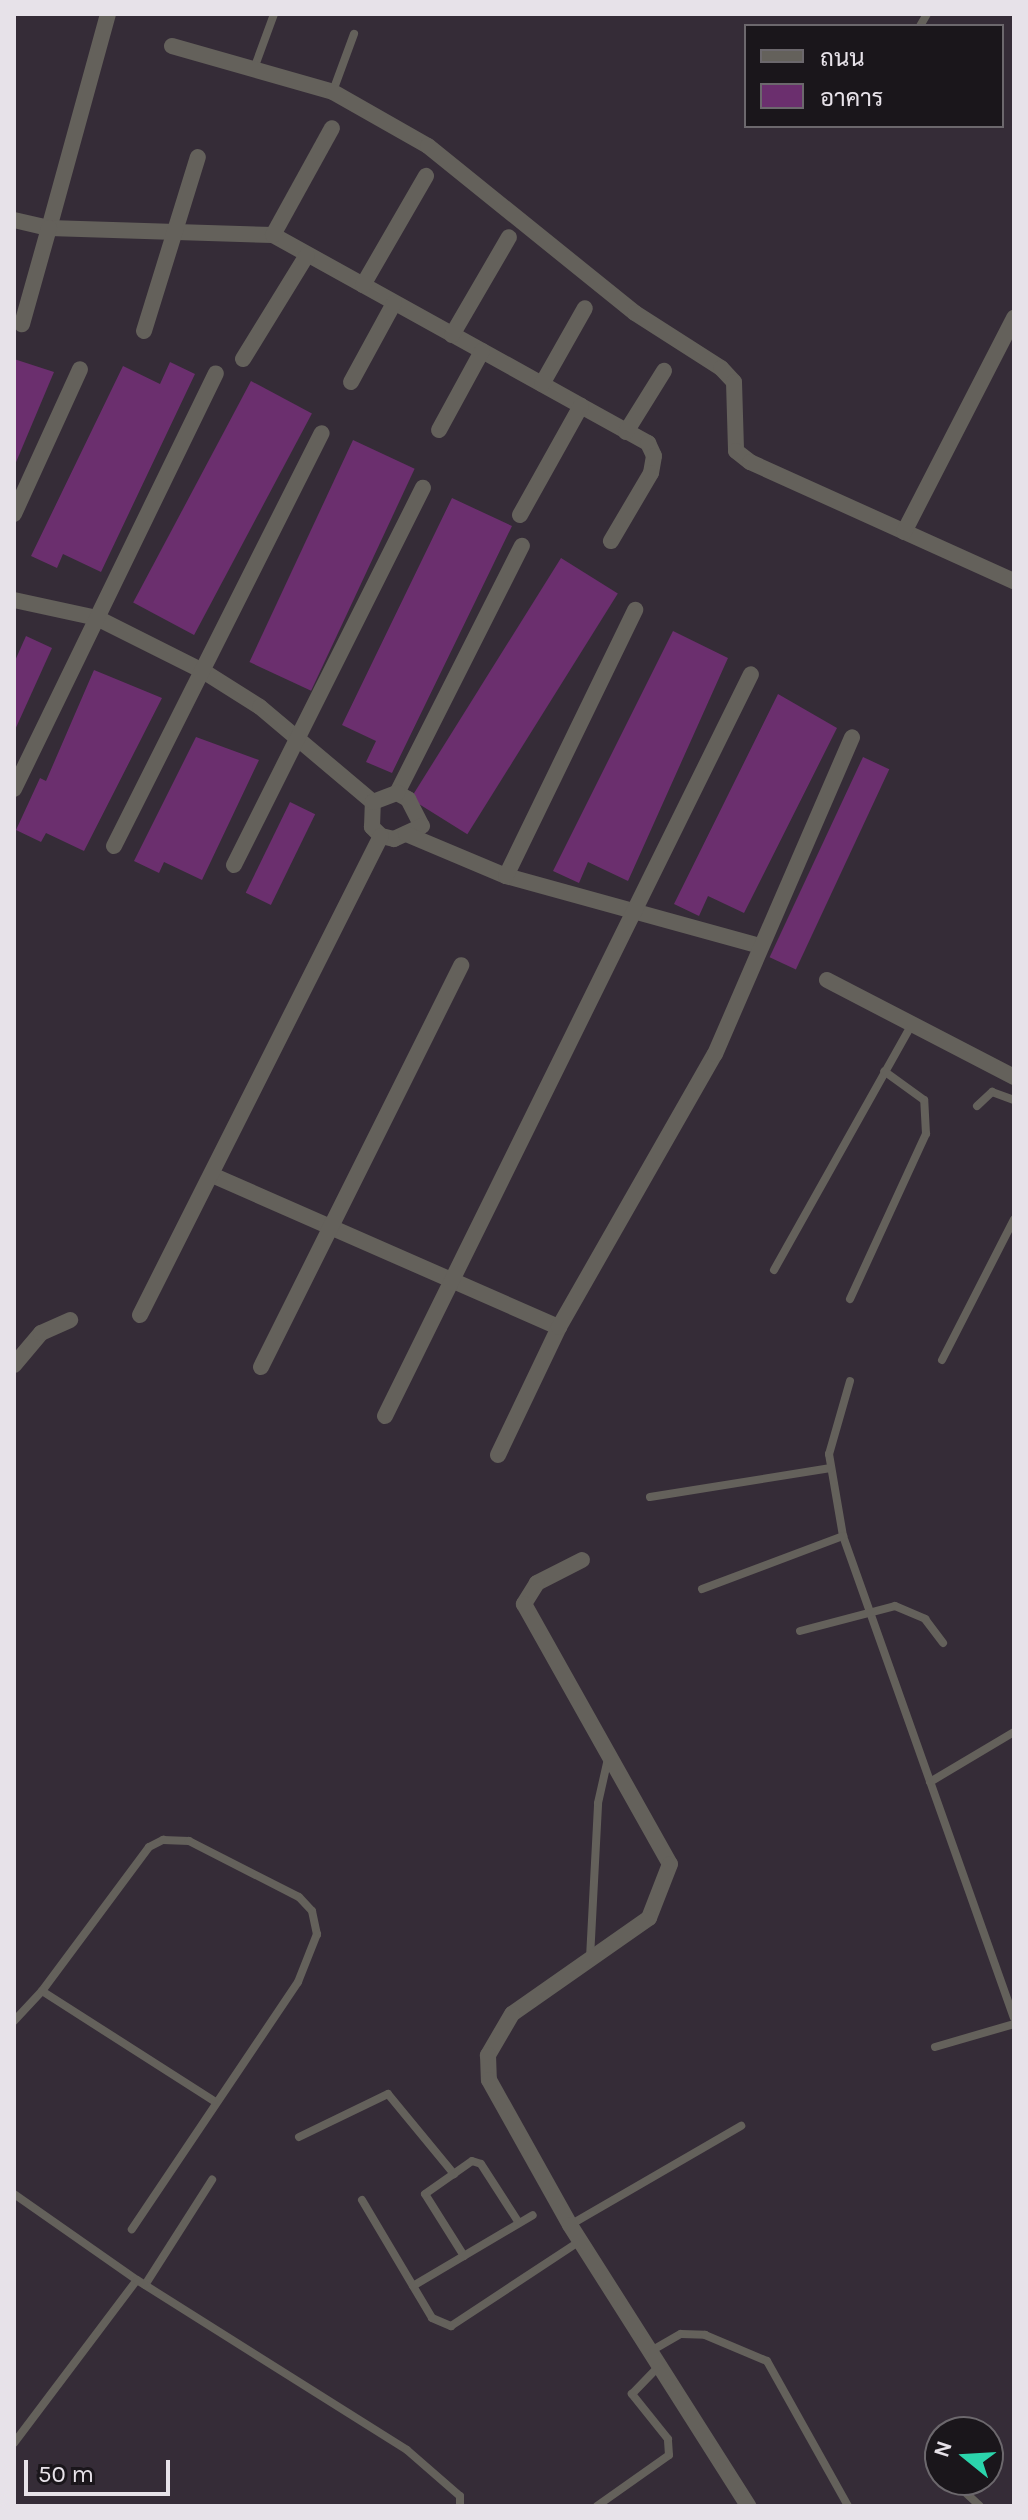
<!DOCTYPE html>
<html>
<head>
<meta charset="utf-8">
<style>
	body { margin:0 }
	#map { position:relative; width:1028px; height:2520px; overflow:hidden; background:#352c37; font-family:Karla,Sarabun,sans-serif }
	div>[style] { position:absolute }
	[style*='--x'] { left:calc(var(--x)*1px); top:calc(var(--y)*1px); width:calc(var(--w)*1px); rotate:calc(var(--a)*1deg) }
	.building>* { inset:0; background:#6b2f6e; transform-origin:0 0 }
	.service>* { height:8px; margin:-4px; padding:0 4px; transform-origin:4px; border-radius:4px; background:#64615b }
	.minor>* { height:16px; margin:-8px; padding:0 8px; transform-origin:8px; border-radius:8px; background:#64615b }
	span { translate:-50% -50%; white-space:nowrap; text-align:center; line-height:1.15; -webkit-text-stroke:8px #1a161b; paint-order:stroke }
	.frame { position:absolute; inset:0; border:16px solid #e7e2e9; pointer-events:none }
	.legend { position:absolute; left:744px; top:24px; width:260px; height:104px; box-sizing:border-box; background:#1a161b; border:2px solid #6c686d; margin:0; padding:10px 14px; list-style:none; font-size:24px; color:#e7e2e9 }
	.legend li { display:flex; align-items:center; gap:16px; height:40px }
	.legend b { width:40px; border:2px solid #6c686d }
	.north { position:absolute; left:924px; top:2416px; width:80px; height:80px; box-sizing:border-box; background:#1a161b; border:2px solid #6c686d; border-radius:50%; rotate:288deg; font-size:22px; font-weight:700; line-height:32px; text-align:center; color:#e7e2e9 }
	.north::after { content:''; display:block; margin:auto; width:28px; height:36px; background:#2bd5ac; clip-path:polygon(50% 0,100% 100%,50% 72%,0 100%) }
	.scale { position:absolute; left:24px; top:2460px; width:146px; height:36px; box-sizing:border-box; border:4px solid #e7e2e9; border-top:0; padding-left:10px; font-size:24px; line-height:28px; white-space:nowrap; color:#e7e2e9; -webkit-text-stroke:6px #1a161b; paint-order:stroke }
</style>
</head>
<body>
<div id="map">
	<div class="building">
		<div style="clip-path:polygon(14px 359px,54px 372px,14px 467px)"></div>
		<div style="clip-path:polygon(170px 362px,195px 374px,101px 572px,63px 554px,57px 568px,31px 556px,123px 366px,160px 384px)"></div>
		<div style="left:251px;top:381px;width:69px;height:251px;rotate:28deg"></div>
		<div style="left:353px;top:440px;width:68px;height:245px;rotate:25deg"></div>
		<div style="clip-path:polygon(452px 498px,512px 526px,392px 773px,366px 762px,376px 741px,342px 725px)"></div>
		<div style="left:561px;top:558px;width:67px;height:284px;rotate:32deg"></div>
		<div style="clip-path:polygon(673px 631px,728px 658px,628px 881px,588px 862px,579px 883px,553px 871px)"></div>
		<div style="clip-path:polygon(26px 636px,52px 648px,14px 732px,14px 663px)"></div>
		<div style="clip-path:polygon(94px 670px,162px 698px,84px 851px,46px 833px,41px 842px,16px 830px,40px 778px,46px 781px)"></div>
		<div style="clip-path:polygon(778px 694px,837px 728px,744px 913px,708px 896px,699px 916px,674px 904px)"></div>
		<div style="clip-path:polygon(196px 737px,259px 760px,202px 880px,164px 862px,159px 873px,134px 861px)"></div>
		<div style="left:863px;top:757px;width:29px;height:221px;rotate:25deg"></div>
		<div style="left:290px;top:802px;width:28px;height:101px;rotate:26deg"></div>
	</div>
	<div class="service">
		<div style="--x:920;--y:26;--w:14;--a:-60"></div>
		<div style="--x:255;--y:66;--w:55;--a:-69.9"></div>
		<div style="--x:333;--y:91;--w:61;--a:-69.8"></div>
		<div style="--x:977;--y:1106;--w:21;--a:-43"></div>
		<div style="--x:992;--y:1092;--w:23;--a:20"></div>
		<div style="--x:774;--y:1270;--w:282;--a:-60.7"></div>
		<div style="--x:850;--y:1299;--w:182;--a:-65.3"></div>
		<div style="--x:926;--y:1134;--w:34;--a:-93"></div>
		<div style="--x:924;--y:1100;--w:49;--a:-144.1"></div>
		<div style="--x:942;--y:1360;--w:158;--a:-62.9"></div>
		<div style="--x:850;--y:1381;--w:76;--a:106"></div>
		<div style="--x:829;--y:1454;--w:83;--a:80.3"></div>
		<div style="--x:843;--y:1536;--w:511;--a:70.47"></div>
		<div style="--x:650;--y:1497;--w:183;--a:-9.1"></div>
		<div style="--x:702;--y:1589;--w:151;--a:-20.6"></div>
		<div style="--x:800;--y:1631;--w:98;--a:-14.7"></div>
		<div style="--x:895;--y:1606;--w:33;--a:23"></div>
		<div style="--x:925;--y:1619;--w:30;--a:53"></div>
		<div style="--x:930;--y:1782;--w:98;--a:-30.8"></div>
		<div style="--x:590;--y:1958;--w:155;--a:-87"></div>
		<div style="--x:598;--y:1803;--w:50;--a:-77.3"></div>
		<div style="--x:42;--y:1991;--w:179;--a:-53.4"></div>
		<div style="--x:149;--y:1847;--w:16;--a:-27"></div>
		<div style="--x:163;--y:1840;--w:26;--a:2"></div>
		<div style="--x:189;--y:1841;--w:123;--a:27"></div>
		<div style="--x:299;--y:1897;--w:19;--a:47"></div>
		<div style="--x:312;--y:1911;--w:24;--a:78"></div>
		<div style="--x:317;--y:1934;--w:52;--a:111.6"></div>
		<div style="--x:298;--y:1982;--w:298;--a:123.9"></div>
		<div style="--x:14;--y:2021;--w:41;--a:-47"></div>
		<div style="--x:42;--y:1991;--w:204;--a:32.6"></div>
		<div style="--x:935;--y:2047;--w:82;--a:-16.2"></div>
		<div style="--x:299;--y:2137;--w:99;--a:-25.8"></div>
		<div style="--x:388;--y:2094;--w:104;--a:50.5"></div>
		<div style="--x:14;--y:2194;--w:150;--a:35"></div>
		<div style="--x:362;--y:2200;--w:137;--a:59.3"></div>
		<div style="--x:432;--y:2318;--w:21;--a:23"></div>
		<div style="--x:451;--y:2326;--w:154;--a:-33.4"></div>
		<div style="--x:570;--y:2225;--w:198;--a:-30.1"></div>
		<div style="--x:464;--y:2256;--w:73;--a:-122.2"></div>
		<div style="--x:425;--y:2194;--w:57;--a:-35.1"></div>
		<div style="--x:472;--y:2161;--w:9;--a:18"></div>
		<div style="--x:481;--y:2164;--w:70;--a:57.2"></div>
		<div style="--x:145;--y:2285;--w:125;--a:-57.5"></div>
		<div style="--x:413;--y:2286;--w:139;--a:-30.6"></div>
		<div style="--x:651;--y:2351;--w:34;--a:-30"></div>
		<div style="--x:681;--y:2334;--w:24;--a:2"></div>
		<div style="--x:705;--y:2335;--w:67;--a:22.8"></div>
		<div style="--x:767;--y:2361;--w:166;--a:60.8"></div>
		<div style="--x:14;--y:2443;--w:204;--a:-53"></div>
		<div style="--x:137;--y:2280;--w:319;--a:32.2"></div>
		<div style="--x:407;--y:2450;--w:70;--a:41"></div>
		<div style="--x:460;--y:2496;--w:10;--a:90"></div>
		<div style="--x:952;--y:2480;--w:38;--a:43"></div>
		<div style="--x:597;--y:2506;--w:88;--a:-35.3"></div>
		<div style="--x:669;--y:2455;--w:16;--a:-94"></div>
		<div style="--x:668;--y:2439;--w:58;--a:-128.7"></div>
		<div style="--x:632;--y:2394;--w:39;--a:-46"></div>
	</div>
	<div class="minor">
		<div style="--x:108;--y:14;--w:222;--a:105.4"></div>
		<div style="--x:49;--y:228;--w:224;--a:1.8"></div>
		<div style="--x:273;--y:235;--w:352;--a:29"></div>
		<div style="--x:581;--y:406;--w:77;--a:28.9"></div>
		<div style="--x:648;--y:443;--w:14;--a:65"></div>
		<div style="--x:654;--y:456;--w:17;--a:100"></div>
		<div style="--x:651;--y:473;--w:79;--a:120.5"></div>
		<div style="--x:172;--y:46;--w:167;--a:15.9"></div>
		<div style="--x:333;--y:92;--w:109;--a:29.6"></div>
		<div style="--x:428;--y:146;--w:266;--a:38.9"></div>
		<div style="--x:635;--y:313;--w:102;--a:32.6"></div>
		<div style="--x:721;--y:368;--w:19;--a:47"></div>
		<div style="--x:734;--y:382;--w:69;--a:88.3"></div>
		<div style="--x:736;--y:451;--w:18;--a:38"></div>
		<div style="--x:750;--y:462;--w:290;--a:24.3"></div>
		<div style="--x:14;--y:220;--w:36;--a:13"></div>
		<div style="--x:49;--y:228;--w:100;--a:105.7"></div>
		<div style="--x:273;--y:235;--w:122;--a:-61.1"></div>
		<div style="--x:363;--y:285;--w:126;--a:-60"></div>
		<div style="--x:144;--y:331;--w:182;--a:-72.8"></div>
		<div style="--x:452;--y:335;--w:113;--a:-59.8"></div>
		<div style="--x:243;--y:359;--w:122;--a:-58.4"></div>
		<div style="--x:351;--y:382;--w:90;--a:-61.4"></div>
		<div style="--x:542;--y:384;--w:87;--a:-60.5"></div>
		<div style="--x:439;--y:430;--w:90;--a:-61.4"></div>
		<div style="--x:626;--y:432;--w:72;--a:-58.1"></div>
		<div style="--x:14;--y:514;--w:159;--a:-65.5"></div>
		<div style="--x:520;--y:515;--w:125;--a:-60.8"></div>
		<div style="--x:904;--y:532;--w:241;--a:-62.8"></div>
		<div style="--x:14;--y:600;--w:85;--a:12.2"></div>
		<div style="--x:97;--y:618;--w:119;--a:26.6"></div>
		<div style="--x:203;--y:671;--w:67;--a:32.3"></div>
		<div style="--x:260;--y:707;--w:148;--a:40.1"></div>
		<div style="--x:14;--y:789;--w:462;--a:-64.1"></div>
		<div style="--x:397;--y:793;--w:277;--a:-63.2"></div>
		<div style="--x:397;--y:793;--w:13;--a:29"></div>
		<div style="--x:408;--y:799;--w:30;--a:63"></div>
		<div style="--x:422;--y:826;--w:31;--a:155"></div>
		<div style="--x:394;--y:839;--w:13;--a:-167"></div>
		<div style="--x:381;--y:836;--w:13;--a:-135"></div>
		<div style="--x:372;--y:827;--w:25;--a:-88"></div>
		<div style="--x:373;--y:802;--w:26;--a:-21"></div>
		<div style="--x:406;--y:834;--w:108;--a:22.8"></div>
		<div style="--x:506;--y:876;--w:264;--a:15.4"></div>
		<div style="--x:114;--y:846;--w:462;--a:-63.3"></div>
		<div style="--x:234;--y:865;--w:422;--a:-63.4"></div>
		<div style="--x:506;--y:876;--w:296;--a:-64.1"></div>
		<div style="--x:827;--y:980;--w:211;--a:27.4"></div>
		<div style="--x:212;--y:1175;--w:379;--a:23.7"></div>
		<div style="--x:140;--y:1315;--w:536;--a:-63.29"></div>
		<div style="--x:14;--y:1365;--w:42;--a:-49.8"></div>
		<div style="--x:41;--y:1333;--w:32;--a:-24"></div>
		<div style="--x:261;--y:1367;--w:449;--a:-63.5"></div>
		<div style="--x:385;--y:1416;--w:827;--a:-63.74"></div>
		<div style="--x:498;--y:1455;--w:142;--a:-64.5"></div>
		<div style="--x:559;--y:1327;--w:314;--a:-60.3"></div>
		<div style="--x:715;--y:1054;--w:345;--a:-66.6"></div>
		<div style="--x:582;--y:1560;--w:51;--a:152.9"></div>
		<div style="--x:537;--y:1583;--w:25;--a:122"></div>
		<div style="--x:524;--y:1604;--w:298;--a:60.7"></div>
		<div style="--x:670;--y:1864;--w:58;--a:111.3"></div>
		<div style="--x:649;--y:1918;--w:167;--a:145"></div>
		<div style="--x:512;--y:2014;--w:48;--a:120.3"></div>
		<div style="--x:488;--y:2055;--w:25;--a:88"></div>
		<div style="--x:489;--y:2080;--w:166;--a:60.8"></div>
		<div style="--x:570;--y:2225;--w:333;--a:57.6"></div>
	</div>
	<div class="frame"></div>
	<ul class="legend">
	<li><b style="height:10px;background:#64615b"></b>ถนน</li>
	<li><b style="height:22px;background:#6b2f6e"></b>อาคาร</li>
	</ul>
	<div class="north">N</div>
	<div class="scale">50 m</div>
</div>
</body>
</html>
